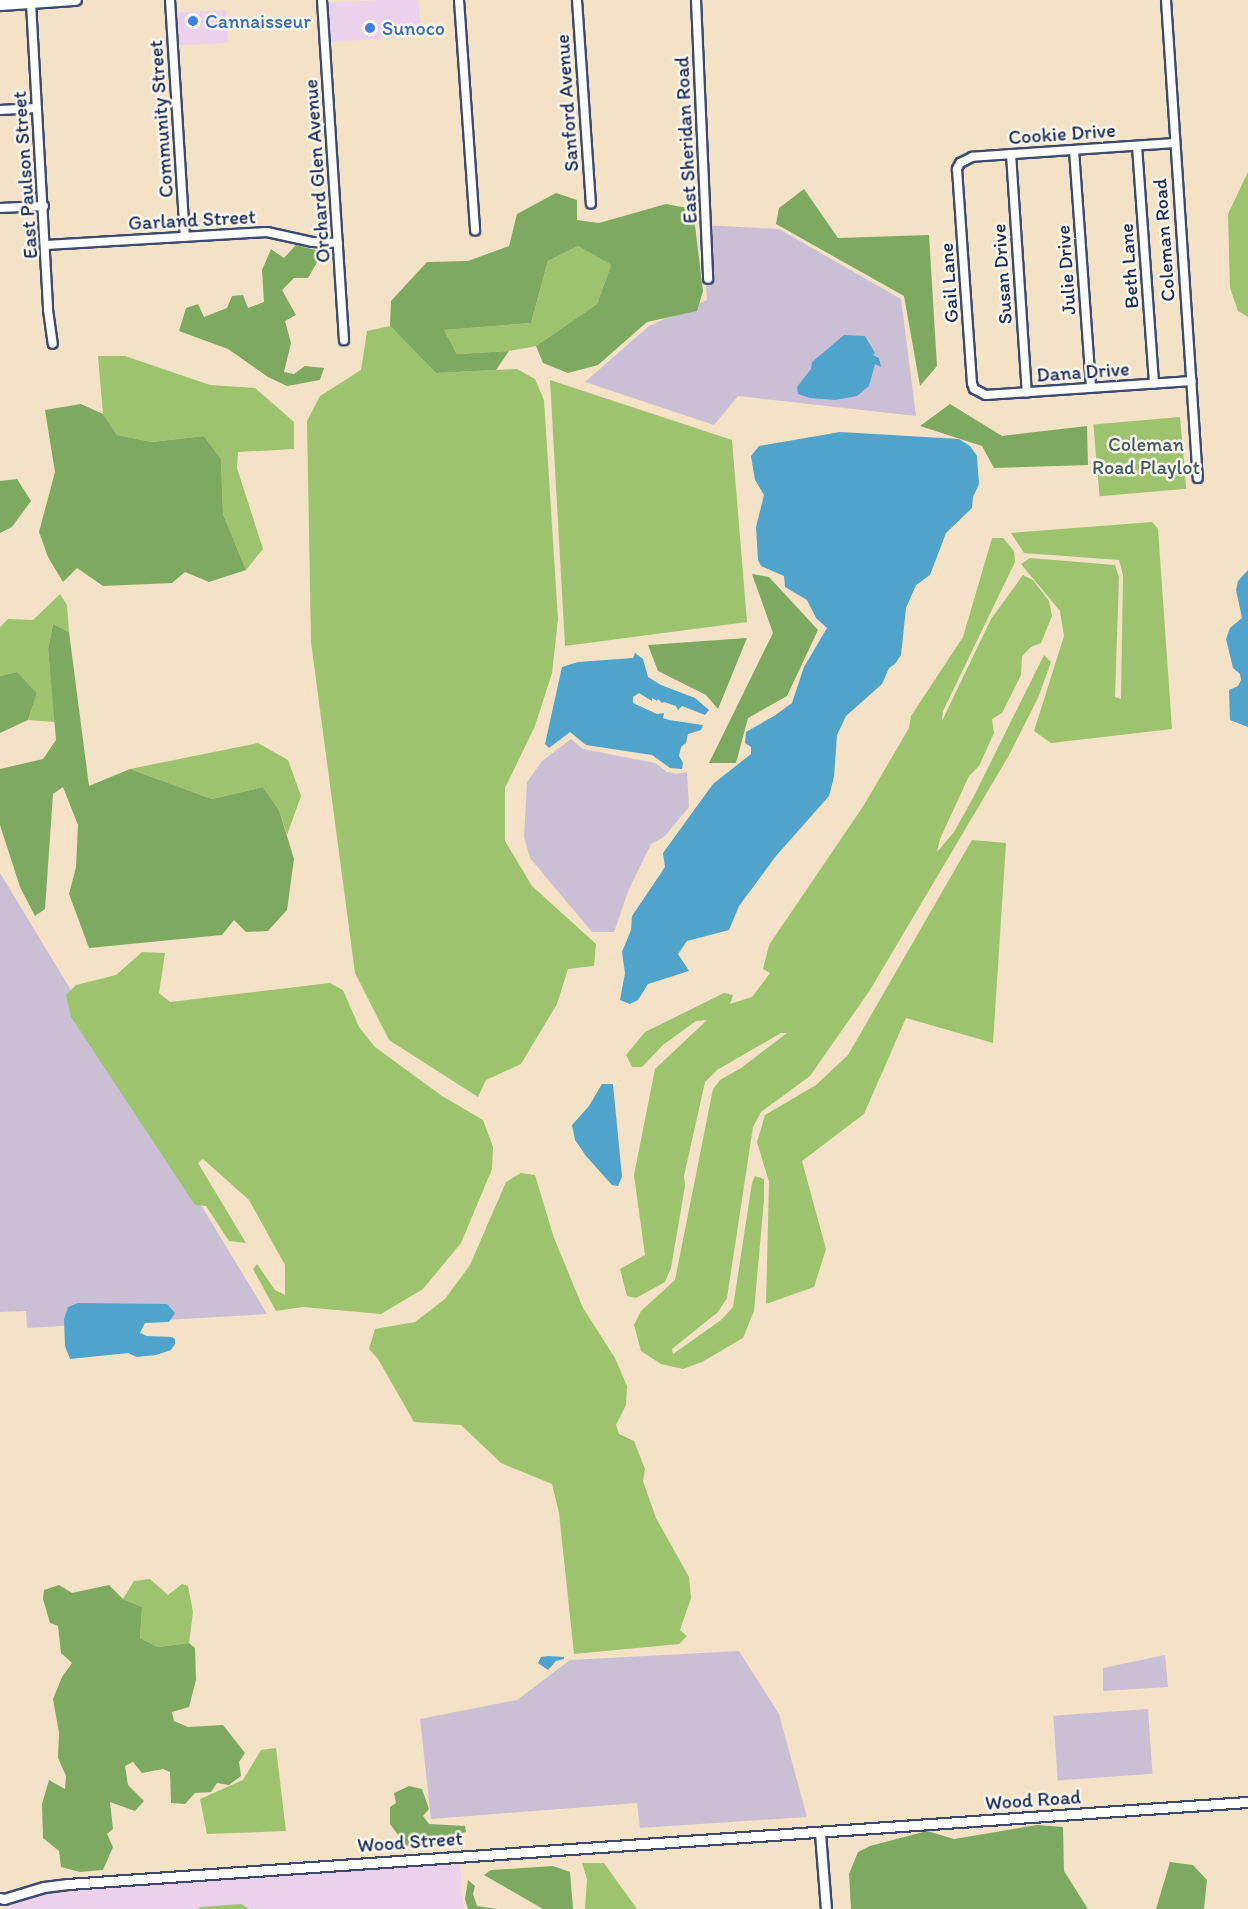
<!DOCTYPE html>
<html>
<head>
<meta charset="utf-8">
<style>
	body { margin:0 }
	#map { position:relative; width:1248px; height:1909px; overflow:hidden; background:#f3e2c6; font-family:Itim,sans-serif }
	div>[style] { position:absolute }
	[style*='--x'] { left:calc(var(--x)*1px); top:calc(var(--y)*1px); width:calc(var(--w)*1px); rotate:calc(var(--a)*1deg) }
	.built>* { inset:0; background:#ebd1eb; transform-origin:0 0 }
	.industrial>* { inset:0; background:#cbbfd5; transform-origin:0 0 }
	.green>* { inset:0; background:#9ec36e; transform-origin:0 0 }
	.forest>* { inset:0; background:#7ea961 }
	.water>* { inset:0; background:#50a3cb }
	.roads { filter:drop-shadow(2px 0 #3b4a6e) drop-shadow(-2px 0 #3b4a6e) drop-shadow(0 2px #3b4a6e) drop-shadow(0 -2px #3b4a6e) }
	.minor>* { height:8px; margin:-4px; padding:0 4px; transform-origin:4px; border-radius:4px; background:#fff }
	.tertiary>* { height:9px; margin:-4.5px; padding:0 4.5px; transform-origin:4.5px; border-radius:4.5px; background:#fff }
	.secondary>* { height:10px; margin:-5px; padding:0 5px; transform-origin:5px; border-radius:5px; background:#fff }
	.dots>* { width:16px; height:16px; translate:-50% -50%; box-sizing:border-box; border:3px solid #fbf7ec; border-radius:50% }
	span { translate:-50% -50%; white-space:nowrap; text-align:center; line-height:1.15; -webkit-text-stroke:5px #fbf7ec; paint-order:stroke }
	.shop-label { font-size:20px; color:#366cbe }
	.left { translate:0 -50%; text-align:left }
	.street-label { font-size:20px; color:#1b2f5e }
	.park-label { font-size:20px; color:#425b63 }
</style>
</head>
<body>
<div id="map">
	<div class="built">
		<div style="clip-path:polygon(381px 0,418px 0,421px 36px,329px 42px,327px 3px)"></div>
		<div style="left:226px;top:10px;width:33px;height:51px;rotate:87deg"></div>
		<div style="clip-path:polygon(460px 1864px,464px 1909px,3px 1909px,50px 1891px)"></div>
	</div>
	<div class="industrial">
		<div style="clip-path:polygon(702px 225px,779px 229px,901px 299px,916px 416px,738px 396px,714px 425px,585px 382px,649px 326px,707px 300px)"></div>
		<div style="clip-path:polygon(571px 739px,583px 749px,655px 763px,667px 772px,677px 774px,687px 772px,689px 807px,664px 837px,651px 844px,629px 889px,614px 932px,592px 932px,530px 858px,524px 837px,527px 782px,542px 761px)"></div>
		<div style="clip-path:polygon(0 873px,267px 1314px,27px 1328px,26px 1311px,0 1312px)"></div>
		<div style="clip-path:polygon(739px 1651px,779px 1714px,807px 1817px,640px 1828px,637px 1803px,431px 1819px,420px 1719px,517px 1700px,570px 1660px)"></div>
		<div style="clip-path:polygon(1165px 1655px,1168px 1687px,1103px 1691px,1103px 1668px)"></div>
		<div style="left:1148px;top:1709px;width:65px;height:95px;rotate:86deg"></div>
	</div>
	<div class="green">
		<div style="clip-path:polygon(1248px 172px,1248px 317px,1238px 311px,1230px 288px,1228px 214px)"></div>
		<div style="clip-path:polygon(578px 246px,611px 265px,597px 304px,536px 346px,509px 351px,457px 354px,444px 330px,531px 323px,548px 261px)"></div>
		<div style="clip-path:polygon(390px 326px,436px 373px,517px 369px,535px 379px,544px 400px,558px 619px,552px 673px,535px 726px,505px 788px,505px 841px,532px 886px,596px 944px,594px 966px,568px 969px,557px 1004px,521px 1064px,486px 1080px,478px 1097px,389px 1040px,355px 973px,311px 642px,307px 421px,320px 396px,361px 370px,367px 331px)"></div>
		<div style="clip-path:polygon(98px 356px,125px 356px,210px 385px,255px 388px,294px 422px,294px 449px,238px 452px,237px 468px,263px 549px,246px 570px,223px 514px,221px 459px,204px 436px,152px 442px,117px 435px,103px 414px)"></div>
		<div style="clip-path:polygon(550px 380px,732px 440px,747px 622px,565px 646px)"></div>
		<div style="left:1180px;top:417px;width:72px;height:87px;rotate:85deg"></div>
		<div style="clip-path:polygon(1152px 522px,1158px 529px,1172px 729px,1051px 743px,1034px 731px,1064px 636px,1060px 611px,1021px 564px,1030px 558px,1115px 565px,1119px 577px,1115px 697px,1121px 699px,1123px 575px,1119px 560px,1024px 553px,1011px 533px)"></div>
		<div style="clip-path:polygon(992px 538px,1003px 538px,1014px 551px,1015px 562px,943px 711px,942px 721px,991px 619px,1023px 575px,1033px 580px,1049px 601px,1052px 616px,1041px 643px,1031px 647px,1022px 656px,1021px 675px,1002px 713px,992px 719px,994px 733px,979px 766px,969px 776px,940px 839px,937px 852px,954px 832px,973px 798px,1044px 655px,1051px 662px,1038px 698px,1008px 757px,870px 990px,810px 1076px,761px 1112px,753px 1127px,727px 1298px,718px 1312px,672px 1349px,673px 1354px,721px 1320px,733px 1307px,752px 1183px,755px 1176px,764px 1179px,764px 1200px,754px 1311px,743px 1338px,702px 1362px,683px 1369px,661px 1364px,641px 1351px,634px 1325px,641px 1311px,675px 1280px,713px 1089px,720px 1080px,741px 1068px,787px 1033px,781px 1033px,717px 1070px,705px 1082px,684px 1176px,685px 1186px,671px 1268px,665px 1282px,636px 1298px,627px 1296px,620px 1269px,645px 1255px,634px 1175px,655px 1069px,707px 1020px,696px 1021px,663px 1045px,642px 1067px,632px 1067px,626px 1055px,645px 1032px,724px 993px,733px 995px,730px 1004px,752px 997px,770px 973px,763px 969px,769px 945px,864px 805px,909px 728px,911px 716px,963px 637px)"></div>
		<div style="clip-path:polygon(60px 594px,67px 605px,69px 632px,53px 624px,48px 649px,55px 722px,28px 720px,37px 693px,17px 672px,0 676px,0 627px,8px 619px,33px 620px)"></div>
		<div style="clip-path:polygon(258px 743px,288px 760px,301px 796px,287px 835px,279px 810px,263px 787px,212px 799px,130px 769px)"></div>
		<div style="clip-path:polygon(972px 840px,1006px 843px,993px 1043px,906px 1018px,864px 1114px,802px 1161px,826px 1249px,814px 1287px,766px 1304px,769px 1182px,757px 1142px,765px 1115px,816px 1085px,848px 1055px)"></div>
		<div style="clip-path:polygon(142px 952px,165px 953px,159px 993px,170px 1002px,330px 983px,343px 990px,359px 1027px,375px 1047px,442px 1096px,483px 1120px,493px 1147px,492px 1169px,461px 1243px,423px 1289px,381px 1314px,303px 1307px,276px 1311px,253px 1269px,257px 1264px,275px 1290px,285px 1295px,285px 1265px,249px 1200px,203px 1159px,198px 1163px,246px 1243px,229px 1241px,206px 1206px,195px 1205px,71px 1017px,66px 995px,76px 985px,116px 975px)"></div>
		<div style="clip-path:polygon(521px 1173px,535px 1175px,554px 1238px,583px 1308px,615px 1358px,627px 1386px,626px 1405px,616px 1425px,619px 1434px,634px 1441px,645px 1469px,643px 1481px,656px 1518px,689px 1577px,691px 1598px,680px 1630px,687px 1636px,679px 1644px,574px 1654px,559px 1513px,552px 1484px,501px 1463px,461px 1425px,414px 1422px,378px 1359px,369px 1349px,375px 1329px,415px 1322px,445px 1299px,470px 1265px,506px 1182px)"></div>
		<div style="clip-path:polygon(150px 1579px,168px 1595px,182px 1584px,188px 1586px,193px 1612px,189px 1643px,158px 1647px,140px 1638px,142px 1607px,123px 1599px,134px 1581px)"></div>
		<div style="clip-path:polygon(276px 1748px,286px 1831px,207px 1834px,200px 1799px,243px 1780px,261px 1750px)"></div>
		<div style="clip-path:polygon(582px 1863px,604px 1863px,637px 1909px,585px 1909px,587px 1879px)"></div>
		<div style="clip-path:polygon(241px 1904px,249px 1909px,198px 1909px,200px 1907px)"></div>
	</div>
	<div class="forest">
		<div style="clip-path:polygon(804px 189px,838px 238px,929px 235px,937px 366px,920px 386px,904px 296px,776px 224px,779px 208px)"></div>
		<div style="clip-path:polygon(556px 193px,577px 200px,577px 220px,599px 223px,666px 204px,693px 209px,703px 291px,697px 311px,647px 322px,598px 365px,568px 373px,543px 363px,536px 346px,597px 304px,611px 265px,578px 246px,548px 261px,531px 323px,444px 330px,457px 354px,509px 351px,496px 370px,436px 373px,390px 326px,391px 301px,427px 262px,468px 261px,509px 246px,517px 214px)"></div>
		<div style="clip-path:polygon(296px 245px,323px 252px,308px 278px,294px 278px,282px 290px,296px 315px,285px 321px,291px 343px,284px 372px,294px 374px,305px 366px,324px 368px,320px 380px,287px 386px,268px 377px,228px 349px,179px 331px,186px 308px,198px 304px,204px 317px,227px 308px,232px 296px,243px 295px,248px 308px,264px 302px,262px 270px,271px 249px,284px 258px)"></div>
		<div style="clip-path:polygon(81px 404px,103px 414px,117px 435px,152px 442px,204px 436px,221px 459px,223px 514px,246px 570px,209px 582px,185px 572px,172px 583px,103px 586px,77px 568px,63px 582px,48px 557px,39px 532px,55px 472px,45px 410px)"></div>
		<div style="clip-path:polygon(950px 404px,1002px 436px,1087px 426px,1088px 465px,994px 468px,982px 446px,920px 426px)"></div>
		<div style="clip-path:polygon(17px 479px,31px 501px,12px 527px,0 533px,0 481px)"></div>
		<div style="clip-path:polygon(752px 574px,769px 577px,818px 630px,787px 696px,748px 718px,736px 763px,709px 763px,773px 633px)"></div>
		<div style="clip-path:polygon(53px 624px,69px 632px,89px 786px,130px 769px,212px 799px,263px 787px,279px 810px,294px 859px,287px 910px,268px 931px,246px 932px,234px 920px,222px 935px,89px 948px,69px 894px,76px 867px,78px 825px,63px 787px,53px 794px,45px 909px,35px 916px,20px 887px,0 825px,0 769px,43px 759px,56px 740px,48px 649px)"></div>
		<div style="clip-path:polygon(747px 638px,718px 709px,706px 695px,658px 671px,648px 645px)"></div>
		<div style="clip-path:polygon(17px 672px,37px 693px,28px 720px,0 733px,0 676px)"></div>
		<div style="clip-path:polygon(59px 1585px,72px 1593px,109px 1585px,123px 1599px,142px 1607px,140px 1638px,158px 1647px,189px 1643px,195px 1648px,196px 1680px,189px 1707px,172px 1712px,174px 1721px,188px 1727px,223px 1725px,245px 1753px,239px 1762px,241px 1776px,229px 1785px,217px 1783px,211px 1792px,195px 1793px,185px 1804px,171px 1803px,170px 1772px,163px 1769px,142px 1773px,133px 1762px,125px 1766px,128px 1785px,144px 1801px,135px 1811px,110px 1802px,113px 1829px,107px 1834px,113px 1847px,103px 1870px,80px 1872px,61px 1867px,59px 1851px,43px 1838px,42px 1804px,49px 1780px,65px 1789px,66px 1776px,58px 1758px,59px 1733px,53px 1699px,62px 1677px,72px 1663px,61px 1653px,58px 1626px,50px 1623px,43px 1599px,44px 1590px)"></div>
		<div style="clip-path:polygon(409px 1786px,422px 1789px,429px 1809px,423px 1816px,429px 1824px,465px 1826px,466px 1832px,457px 1834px,457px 1839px,450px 1845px,406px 1846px,390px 1824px,390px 1807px,396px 1803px,394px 1793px)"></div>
		<div style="clip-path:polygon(1037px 1825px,1063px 1827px,1064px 1871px,1088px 1909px,851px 1909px,849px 1874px,858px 1852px,870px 1846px,927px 1831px,954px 1839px)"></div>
		<div style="clip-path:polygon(1170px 1862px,1193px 1865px,1207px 1880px,1204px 1909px,1156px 1909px)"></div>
		<div style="clip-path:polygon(553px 1866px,570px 1872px,573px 1909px,543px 1909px,484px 1875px,491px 1870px)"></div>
		<div style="clip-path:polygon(468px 1880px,475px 1886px,473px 1894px,477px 1906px,497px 1909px,468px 1909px,465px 1899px)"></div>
	</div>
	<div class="water">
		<div style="clip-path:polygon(844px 335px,865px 336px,875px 353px,873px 355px,879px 358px,881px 367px,875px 364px,869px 386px,857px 396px,835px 400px,810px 398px,798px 394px,797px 387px,811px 369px,812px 362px)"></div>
		<div style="clip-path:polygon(840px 432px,959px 439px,970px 446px,977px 456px,979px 484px,973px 497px,972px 508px,946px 533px,930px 575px,916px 585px,906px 608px,901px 655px,895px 664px,889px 668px,882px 684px,846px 716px,837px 735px,834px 777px,829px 796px,776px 856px,739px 906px,729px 930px,687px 941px,678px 954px,689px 971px,648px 984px,638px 1000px,630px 1004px,620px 1000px,625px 973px,622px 952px,631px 930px,632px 916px,665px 867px,663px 853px,713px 784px,751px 754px,751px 747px,745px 743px,746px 732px,774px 716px,792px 703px,804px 667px,827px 628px,816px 618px,807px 600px,785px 587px,784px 576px,761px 566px,758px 560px,756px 527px,764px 495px,755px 480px,751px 456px,759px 446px)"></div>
		<div style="clip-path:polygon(1248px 570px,1248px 727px,1230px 720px,1229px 690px,1238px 686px,1241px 680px,1240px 674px,1233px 668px,1226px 639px,1230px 628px,1242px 618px,1236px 590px,1238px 581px)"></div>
		<div style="clip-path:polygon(635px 653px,643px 659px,648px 677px,661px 685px,695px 698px,709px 710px,705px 715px,682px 706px,678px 710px,676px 706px,664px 702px,662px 703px,658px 699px,657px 701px,652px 698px,652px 701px,639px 693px,633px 697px,633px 703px,657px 714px,664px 713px,663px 718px,669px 720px,703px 725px,701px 730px,688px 734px,686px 743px,681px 747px,679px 756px,683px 763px,682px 769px,670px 768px,652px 755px,586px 745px,570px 732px,549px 748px,545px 744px,562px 667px,578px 662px,633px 658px)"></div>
		<div style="clip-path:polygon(602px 1084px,613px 1084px,622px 1177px,618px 1186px,612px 1185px,586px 1156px,575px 1140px,572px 1125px,589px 1106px)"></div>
		<div style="clip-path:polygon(78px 1303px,167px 1304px,175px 1313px,169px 1322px,145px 1323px,140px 1333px,147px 1336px,172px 1337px,175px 1339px,175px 1344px,171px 1350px,156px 1355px,137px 1357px,128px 1353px,70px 1359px,65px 1346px,64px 1319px,68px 1307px)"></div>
		<div style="clip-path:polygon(548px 1656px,564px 1657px,564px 1659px,556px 1661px,548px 1670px,538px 1663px,541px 1657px)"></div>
	</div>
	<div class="roads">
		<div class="minor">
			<div style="--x:170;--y:0;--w:237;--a:86.4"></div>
			<div style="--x:322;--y:0;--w:341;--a:86.3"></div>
			<div style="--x:459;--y:0;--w:231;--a:86"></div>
			<div style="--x:577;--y:0;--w:204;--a:86.1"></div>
			<div style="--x:696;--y:0;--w:279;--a:87.5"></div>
			<div style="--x:1166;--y:0;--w:479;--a:86.2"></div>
			<div style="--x:31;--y:3;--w:307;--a:86.8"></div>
			<div style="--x:48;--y:310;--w:34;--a:82"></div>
			<div style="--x:0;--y:110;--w:37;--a:-3"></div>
			<div style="--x:1175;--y:143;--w:203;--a:176.1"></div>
			<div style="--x:972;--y:157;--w:13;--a:153"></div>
			<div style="--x:960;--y:163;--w:7;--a:117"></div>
			<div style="--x:957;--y:169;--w:215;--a:86"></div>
			<div style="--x:972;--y:383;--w:6;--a:72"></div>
			<div style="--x:974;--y:389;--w:13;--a:27"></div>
			<div style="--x:986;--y:395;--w:206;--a:-3.9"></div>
			<div style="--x:1137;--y:146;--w:238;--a:85.9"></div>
			<div style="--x:1074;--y:150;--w:238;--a:85.9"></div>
			<div style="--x:1011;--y:154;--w:239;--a:86.2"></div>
			<div style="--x:0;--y:208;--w:44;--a:-2.6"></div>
			<div style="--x:46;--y:245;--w:221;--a:-3.4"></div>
			<div style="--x:267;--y:232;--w:46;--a:12.5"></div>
			<div style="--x:312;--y:242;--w:26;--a:2"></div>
		</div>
		<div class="tertiary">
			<div style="--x:820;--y:1833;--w:76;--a:85.5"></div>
			<div style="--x:0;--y:1898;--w:4;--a:14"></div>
			<div style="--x:4;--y:1899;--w:42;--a:-16.7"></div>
			<div style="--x:44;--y:1887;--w:24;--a:-7"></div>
			<div style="--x:68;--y:1884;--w:1183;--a:-3.98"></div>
		</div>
		<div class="secondary">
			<div style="--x:0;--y:5;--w:76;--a:-3.8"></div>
		</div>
	</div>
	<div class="dots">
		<div style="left:193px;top:21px;background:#3f7fe0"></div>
		<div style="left:370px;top:28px;background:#3f7fe0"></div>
	</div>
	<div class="shop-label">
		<span class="left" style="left:205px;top:21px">Cannaisseur</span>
		<span class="left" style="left:382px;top:28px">Sunoco</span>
	</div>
	<div class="street-label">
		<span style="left:567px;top:103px;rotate:-94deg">Sanford Avenue</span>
		<span style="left:161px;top:119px;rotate:-94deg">Community Street</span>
		<span style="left:1062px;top:134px;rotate:-4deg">Cookie Drive</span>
		<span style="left:686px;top:140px;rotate:-93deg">East Sheridan Road</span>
		<span style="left:317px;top:171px;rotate:-94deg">Orchard Glen Avenue</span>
		<span style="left:25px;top:175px;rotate:-94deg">East Paulson Street</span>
		<span style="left:192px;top:220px;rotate:-3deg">Garland Street</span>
		<span style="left:1164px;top:240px;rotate:-94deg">Coleman Road</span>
		<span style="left:1129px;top:266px;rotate:-94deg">Beth Lane</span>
		<span style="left:1066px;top:270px;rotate:-94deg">Julie Drive</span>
		<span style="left:1002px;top:274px;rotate:-94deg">Susan Drive</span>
		<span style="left:949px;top:283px;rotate:-94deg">Gail Lane</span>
		<span style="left:1083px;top:372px;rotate:-4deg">Dana Drive</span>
		<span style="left:1033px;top:1800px;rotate:-4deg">Wood Road</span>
		<span style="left:410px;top:1842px;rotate:-4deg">Wood Street</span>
	</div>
	<div class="park-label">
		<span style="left:1146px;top:456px">Coleman<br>Road Playlot</span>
	</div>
</div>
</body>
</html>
